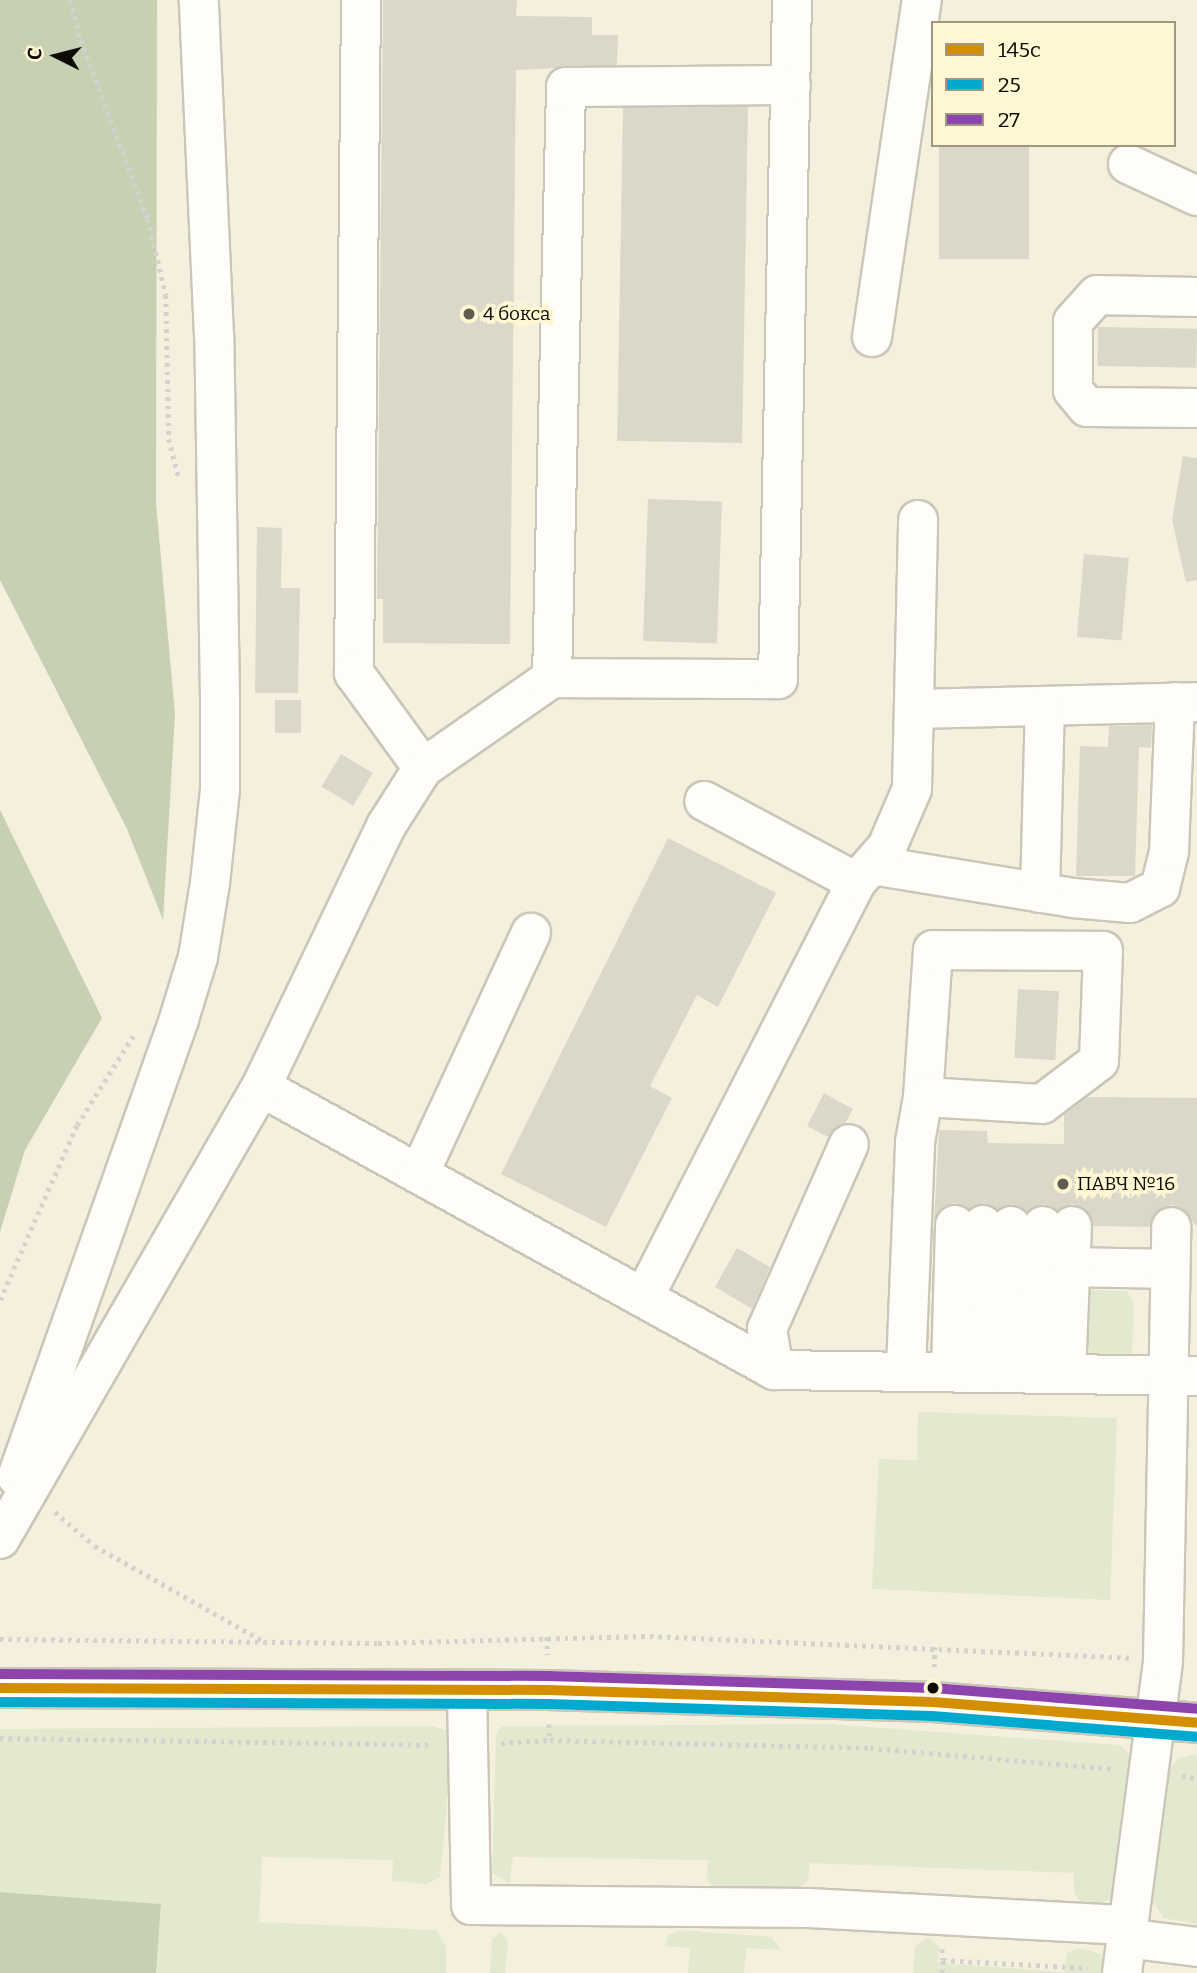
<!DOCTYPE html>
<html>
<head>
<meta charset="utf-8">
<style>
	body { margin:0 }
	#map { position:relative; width:1197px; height:1973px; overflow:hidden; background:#f5f0de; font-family:Bitter,serif }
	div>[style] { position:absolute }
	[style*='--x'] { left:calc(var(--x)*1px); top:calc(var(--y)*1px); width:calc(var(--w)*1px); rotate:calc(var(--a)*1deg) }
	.green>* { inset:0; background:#e3e9ce }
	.forest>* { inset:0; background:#c8d0b3 }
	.building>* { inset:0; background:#dbd8ca; transform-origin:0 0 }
	.path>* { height:4.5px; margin-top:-2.25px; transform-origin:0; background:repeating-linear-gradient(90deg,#d3d2cd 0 3.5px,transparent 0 8.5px) }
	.roads { filter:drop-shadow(2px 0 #cac6b8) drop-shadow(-2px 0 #cac6b8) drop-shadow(0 2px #cac6b8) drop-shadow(0 -2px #cac6b8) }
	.minor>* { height:38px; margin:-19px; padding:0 19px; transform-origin:19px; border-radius:19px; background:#fefdfa }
	.major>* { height:38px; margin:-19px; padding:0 19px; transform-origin:19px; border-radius:19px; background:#fefdfa }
	.bus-1>* { height:10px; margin:-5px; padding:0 5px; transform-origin:5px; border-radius:5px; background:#d48f00 }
	.bus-2>* { height:10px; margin:-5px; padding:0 5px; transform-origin:5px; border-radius:5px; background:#00a9ce }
	.bus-3>* { height:10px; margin:-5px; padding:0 5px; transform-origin:5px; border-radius:5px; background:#8e44ad }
	.dots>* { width:19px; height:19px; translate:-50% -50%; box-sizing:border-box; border:4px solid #fff6d4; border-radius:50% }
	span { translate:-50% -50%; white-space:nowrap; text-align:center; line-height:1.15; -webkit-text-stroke:7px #fff6d4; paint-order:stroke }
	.poi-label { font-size:19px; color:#0f0c03 }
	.left { translate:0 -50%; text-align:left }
	.legend { position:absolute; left:931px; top:21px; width:245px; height:126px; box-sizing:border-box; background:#fff6d4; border:2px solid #9f9880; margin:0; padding:9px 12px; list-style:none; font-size:21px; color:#0f0c03 }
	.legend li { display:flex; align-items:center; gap:14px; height:35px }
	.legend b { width:35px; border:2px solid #9f9880 }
	.north { position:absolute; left:21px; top:21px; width:70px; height:70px; -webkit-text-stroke:5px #fff6d4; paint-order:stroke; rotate:276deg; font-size:19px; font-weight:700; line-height:28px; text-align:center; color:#0f0c03 }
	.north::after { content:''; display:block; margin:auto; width:24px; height:32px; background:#0f0c03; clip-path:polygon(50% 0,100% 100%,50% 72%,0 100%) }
</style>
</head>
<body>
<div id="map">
	<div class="green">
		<div style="clip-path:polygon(1087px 1290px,1127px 1291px,1134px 1304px,1132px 1352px,1119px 1363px,1085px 1363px)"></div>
		<div style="clip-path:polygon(918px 1412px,1117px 1418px,1110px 1600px,872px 1589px,879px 1459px,917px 1460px)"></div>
		<div style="clip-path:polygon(829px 1724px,1120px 1745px,1132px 1757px,1113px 1895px,1104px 1903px,1080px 1901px,1074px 1893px,1074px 1873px,810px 1863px,808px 1880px,795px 1890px,713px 1887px,707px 1880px,708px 1860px,513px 1857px,509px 1883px,492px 1873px,496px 1735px,502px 1726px)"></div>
		<div style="clip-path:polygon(431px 1726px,446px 1730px,453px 1740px,440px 1877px,427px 1884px,392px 1881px,393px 1860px,262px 1857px,259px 1922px,436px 1930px,446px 1946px,446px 1973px,156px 1973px,161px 1904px,0 1892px,0 1729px)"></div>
		<div style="clip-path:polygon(1197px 1754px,1197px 1924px,1163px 1918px,1152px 1899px,1166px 1772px,1179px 1758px)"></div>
		<div style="clip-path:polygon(681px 1930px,772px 1937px,781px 1950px,747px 1948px,744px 1973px,688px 1973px,690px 1948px,665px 1946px,668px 1935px)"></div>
		<div style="clip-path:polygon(501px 1932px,508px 1942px,505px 1973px,490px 1973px,492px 1940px)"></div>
		<div style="clip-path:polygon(927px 1937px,939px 1946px,938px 1963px,1064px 1972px,1067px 1953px,1078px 1948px,1102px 1954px,1102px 1973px,913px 1973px,915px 1947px)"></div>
	</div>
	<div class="forest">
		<div style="clip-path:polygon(0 0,157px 0,156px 503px,175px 714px,163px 920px,127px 829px,0 580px)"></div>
		<div style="clip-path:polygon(0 810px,102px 1018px,25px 1150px,0 1232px)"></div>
		<div style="clip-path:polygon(0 1892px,161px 1904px,156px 1973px,0 1973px)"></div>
	</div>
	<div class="building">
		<div style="clip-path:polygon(383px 0,517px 0,516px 16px,592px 17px,592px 35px,618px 35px,617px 65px,516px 70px,510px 644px,383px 643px,383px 599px,377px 599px)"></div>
		<div style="left:748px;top:107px;width:336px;height:125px;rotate:91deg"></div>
		<div style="left:939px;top:145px;width:90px;height:114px"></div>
		<div style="left:1098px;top:327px;width:99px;height:39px;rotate:1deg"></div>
		<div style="clip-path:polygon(1183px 456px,1197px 458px,1197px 580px,1186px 582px,1172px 520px)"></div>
		<div style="left:648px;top:499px;width:74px;height:142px;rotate:2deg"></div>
		<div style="clip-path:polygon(257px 527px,282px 528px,281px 588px,300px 588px,298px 693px,255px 693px)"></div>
		<div style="left:1084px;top:554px;width:45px;height:83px;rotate:5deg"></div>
		<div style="left:275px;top:700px;width:26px;height:33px"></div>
		<div style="clip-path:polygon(1152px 725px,1151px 748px,1139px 747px,1135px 876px,1076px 876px,1080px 746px,1108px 747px,1109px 726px)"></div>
		<div style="left:341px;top:754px;width:37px;height:38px;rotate:31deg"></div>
		<div style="clip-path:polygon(668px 838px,776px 893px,718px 1007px,697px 995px,650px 1086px,672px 1098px,606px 1227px,501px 1174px)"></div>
		<div style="left:1018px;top:989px;width:41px;height:69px;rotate:3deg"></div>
		<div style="clip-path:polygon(824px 1093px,853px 1109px,846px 1122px,828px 1137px,807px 1126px)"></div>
		<div style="clip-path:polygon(1088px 1097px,1197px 1098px,1197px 1227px,1183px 1209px,1172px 1205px,1160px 1208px,1149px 1227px,1094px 1226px,1084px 1208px,1072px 1204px,1058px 1210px,1043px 1204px,1027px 1212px,1012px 1204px,998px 1210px,984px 1203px,969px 1209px,955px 1203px,944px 1206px,934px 1222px,939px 1130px,987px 1131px,988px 1143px,1064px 1144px,1064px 1115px)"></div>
		<div style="clip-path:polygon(737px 1248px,770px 1267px,752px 1309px,715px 1287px)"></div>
	</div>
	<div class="path">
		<div style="--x:70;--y:0;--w:41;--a:74.6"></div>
		<div style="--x:81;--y:40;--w:191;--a:69.5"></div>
		<div style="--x:148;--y:219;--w:78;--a:76.7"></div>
		<div style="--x:166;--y:295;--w:144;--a:88.8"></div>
		<div style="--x:169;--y:439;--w:41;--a:76"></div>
		<div style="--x:0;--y:1300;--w:191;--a:-66.3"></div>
		<div style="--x:77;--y:1125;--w:109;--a:-57.8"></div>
		<div style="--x:55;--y:1512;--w:52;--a:40.4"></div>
		<div style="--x:95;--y:1546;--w:193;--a:29.5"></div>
		<div style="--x:547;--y:1637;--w:18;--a:87"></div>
		<div style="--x:0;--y:1639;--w:378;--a:0.6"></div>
		<div style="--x:378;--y:1643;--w:272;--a:-1.5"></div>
		<div style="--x:650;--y:1636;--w:481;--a:2.6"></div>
		<div style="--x:934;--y:1667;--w:20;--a:-87"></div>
		<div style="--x:549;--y:1724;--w:16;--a:86"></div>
		<div style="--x:0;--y:1738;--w:433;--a:0.9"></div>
		<div style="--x:501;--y:1743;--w:49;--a:-3.5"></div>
		<div style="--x:550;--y:1740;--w:320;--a:1.4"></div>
		<div style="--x:870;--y:1748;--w:245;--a:4.9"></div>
		<div style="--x:1182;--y:1776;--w:15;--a:8"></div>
		<div style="--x:942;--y:1949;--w:11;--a:85"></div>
		<div style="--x:943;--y:1960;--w:145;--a:3.2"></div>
		<div style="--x:942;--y:1973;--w:13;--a:-86"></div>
	</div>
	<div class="roads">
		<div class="minor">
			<div style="--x:361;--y:0;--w:673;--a:90.6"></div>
			<div style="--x:354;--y:673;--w:117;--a:54"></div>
			<div style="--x:1128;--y:164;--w:76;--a:24.9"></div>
			<div style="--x:1197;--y:297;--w:100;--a:-178.9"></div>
			<div style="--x:1097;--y:295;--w:36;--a:132"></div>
			<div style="--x:1073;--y:322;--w:68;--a:90"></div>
			<div style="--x:1073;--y:390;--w:22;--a:51"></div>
			<div style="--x:1087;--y:407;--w:110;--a:0.5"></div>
			<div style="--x:872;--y:337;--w:341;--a:-81.6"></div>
			<div style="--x:552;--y:678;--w:226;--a:0.3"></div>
			<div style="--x:778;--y:679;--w:679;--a:-88.82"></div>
			<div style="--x:914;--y:709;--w:283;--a:-1.4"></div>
			<div style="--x:872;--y:865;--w:204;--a:9.3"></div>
			<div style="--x:1073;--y:898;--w:57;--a:5"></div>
			<div style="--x:1130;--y:903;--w:34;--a:-27"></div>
			<div style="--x:1160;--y:888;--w:38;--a:-76"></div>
			<div style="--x:1169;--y:851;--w:149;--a:-87.7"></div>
			<div style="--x:858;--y:880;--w:44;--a:-48.7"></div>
			<div style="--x:887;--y:847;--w:63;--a:-66.7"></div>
			<div style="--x:912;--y:789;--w:269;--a:-88.7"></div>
			<div style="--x:1040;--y:893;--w:187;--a:-88.5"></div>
			<div style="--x:261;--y:1087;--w:586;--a:28.88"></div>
			<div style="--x:774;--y:1370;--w:423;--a:0.8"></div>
			<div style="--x:419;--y:1174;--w:266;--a:-65.1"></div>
			<div style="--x:1070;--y:1267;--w:100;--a:1.1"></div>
			<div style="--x:644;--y:1297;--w:466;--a:-62.9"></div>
			<div style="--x:856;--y:882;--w:172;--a:-151.9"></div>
			<div style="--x:982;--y:1355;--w:130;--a:-89.6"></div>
			<div style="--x:906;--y:1369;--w:227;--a:-87.7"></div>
			<div style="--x:915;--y:1142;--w:46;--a:-79.9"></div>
			<div style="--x:923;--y:1097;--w:147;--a:-86.1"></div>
			<div style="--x:933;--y:950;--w:170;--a:0.3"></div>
			<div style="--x:1103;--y:951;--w:110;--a:92.1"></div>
			<div style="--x:1099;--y:1061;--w:71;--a:143"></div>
			<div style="--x:1042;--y:1104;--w:119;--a:-176.6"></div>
			<div style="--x:774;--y:1370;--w:42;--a:-99.7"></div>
			<div style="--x:767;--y:1329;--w:202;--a:-66.1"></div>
			<div style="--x:951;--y:1370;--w:145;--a:-88.4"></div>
			<div style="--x:1007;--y:1372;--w:146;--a:-88.4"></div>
			<div style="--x:1037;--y:1373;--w:147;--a:-87.7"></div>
			<div style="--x:1066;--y:1374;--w:148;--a:-87.7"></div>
			<div style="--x:17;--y:1477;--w:486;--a:-70.5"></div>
			<div style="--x:179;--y:1019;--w:65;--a:-73"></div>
			<div style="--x:198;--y:957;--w:75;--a:-80.8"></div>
			<div style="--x:210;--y:883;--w:95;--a:-83.9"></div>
			<div style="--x:220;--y:789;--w:90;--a:-90"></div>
			<div style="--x:220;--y:699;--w:363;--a:-90.9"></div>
			<div style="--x:214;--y:336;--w:336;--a:-92.6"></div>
			<div style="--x:0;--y:1539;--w:522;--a:-60"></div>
			<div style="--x:261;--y:1087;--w:289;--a:-64.4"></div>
			<div style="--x:386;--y:826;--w:69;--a:-57.5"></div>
			<div style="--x:423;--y:768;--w:157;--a:-34.9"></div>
			<div style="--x:552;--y:678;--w:591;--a:-88.64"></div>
			<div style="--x:566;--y:87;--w:225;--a:-0.5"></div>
			<div style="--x:467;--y:1693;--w:212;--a:88.9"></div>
			<div style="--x:471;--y:1905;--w:338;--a:0.5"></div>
			<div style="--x:809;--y:1908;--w:317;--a:3.1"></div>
			<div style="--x:1126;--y:1938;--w:72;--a:7.2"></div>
			<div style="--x:1122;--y:1973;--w:315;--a:-82.5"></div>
			<div style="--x:1163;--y:1661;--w:434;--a:-88.9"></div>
		</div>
		<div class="major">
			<div style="--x:0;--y:1688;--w:548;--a:0.21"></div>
			<div style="--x:548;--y:1690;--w:385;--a:1.8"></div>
			<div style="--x:933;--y:1702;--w:265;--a:4.5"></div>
		</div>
	</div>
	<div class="bus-1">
		<div style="--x:0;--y:1688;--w:548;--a:0.21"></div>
		<div style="--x:548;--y:1690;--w:385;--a:1.8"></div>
		<div style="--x:933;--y:1702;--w:265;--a:4.5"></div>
	</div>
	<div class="bus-2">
		<div style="--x:0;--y:1702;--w:548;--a:0.21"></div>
		<div style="--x:548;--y:1704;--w:384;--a:1.8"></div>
		<div style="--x:932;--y:1716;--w:265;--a:4.5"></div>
	</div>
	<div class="bus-3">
		<div style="--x:0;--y:1674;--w:548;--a:0.21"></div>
		<div style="--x:548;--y:1676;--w:385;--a:1.8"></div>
		<div style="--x:933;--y:1688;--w:265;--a:4.5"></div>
	</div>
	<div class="dots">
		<div style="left:469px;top:314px;background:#605c50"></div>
		<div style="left:1063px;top:1184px;background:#605c50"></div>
		<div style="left:933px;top:1688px;background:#0f0c03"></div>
	</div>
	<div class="poi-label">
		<span class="left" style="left:483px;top:314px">4 бокса</span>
		<span class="left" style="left:1077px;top:1184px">ПАВЧ №16</span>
	</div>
	<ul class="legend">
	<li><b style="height:9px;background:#d48f00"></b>145с</li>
	<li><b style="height:9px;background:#00a9ce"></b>25</li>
	<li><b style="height:9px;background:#8e44ad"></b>27</li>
	</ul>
	<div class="north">С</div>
</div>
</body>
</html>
